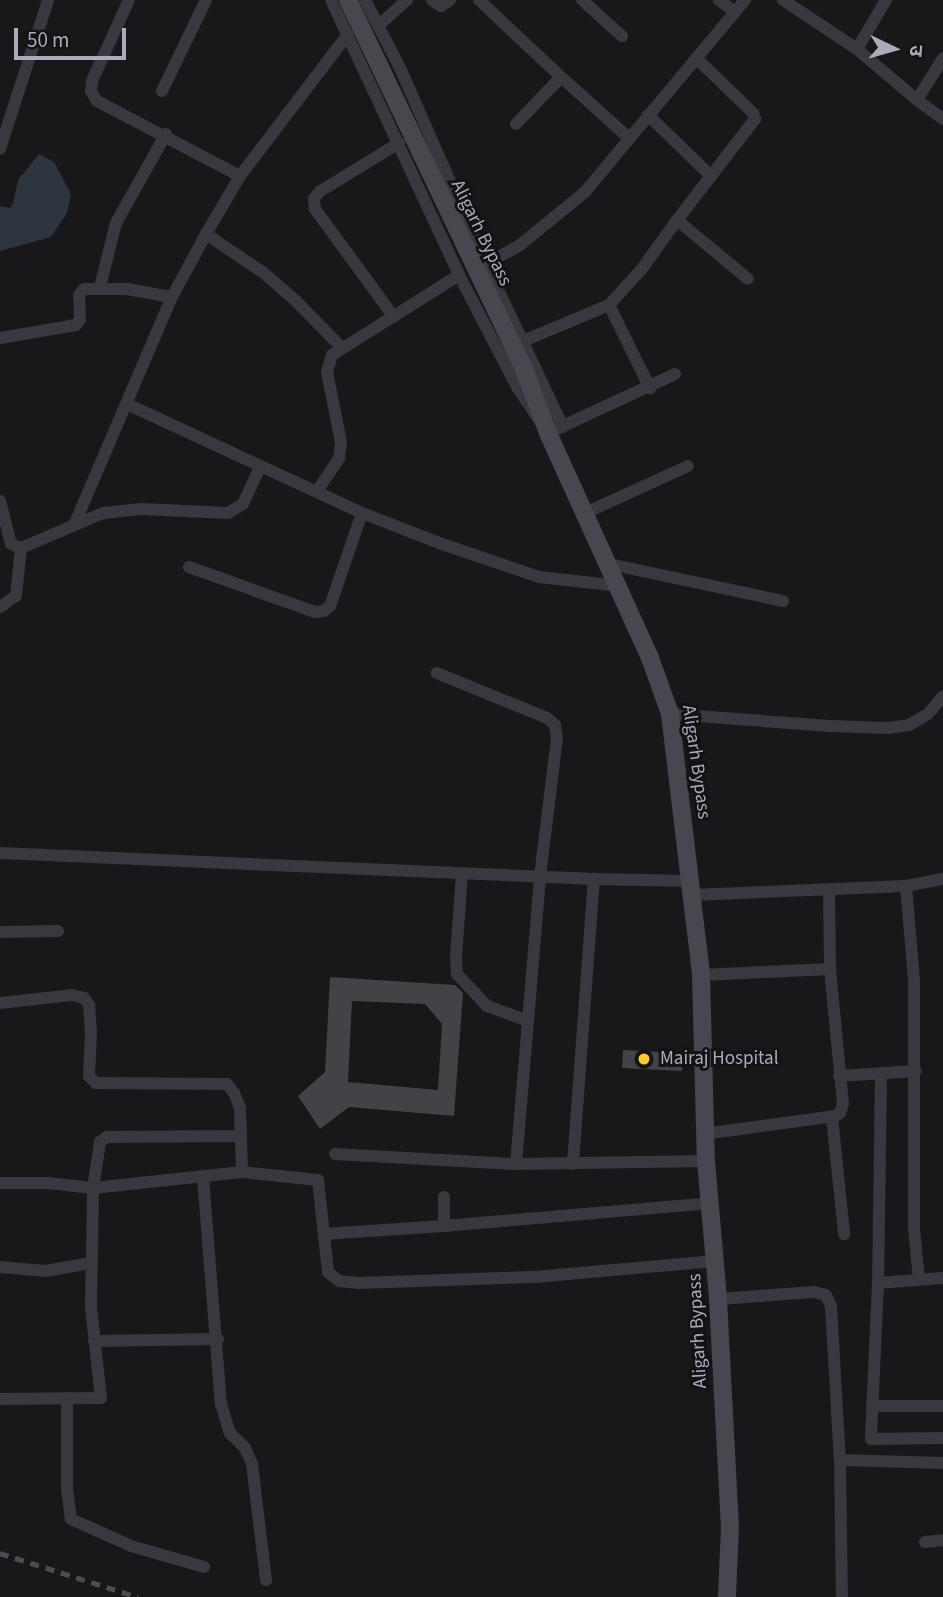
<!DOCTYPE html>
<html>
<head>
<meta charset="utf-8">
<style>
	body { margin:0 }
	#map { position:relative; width:943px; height:1597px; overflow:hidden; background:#18181a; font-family:"Source Sans 3","Noto Sans Devanagari",sans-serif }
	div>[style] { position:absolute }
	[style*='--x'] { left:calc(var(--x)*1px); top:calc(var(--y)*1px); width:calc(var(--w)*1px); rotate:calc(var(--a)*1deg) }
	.water>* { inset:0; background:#2d353f }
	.building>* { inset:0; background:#424247; transform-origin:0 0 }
	.street>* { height:12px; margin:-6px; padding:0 6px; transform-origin:6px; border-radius:6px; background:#38393f }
	.secondary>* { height:18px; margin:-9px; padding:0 9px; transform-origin:9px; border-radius:9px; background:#46474f }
	.rail>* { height:4.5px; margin-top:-2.25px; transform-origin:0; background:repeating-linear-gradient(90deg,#4b4c54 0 9px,transparent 0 16px) }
	.dots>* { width:19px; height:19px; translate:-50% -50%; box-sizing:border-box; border:4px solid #131215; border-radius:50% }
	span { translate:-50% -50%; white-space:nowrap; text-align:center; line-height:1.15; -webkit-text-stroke:6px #131215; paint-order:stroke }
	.street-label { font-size:19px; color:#a9adba }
	.poi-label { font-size:19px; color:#a9adba }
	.left { translate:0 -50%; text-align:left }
	.north { position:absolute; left:859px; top:14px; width:70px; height:70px; -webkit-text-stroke:5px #131215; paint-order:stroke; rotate:95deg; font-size:19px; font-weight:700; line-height:28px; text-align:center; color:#a9adba }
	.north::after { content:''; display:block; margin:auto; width:24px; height:32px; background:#a9adba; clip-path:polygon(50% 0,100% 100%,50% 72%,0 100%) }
	.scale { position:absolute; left:14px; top:28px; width:112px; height:32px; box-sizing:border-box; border:4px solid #a9adba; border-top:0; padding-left:9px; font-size:21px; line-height:24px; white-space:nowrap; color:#a9adba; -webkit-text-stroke:5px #131215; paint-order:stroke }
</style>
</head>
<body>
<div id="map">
	<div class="water">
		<div style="clip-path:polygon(39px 154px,54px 162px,71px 194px,67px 213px,51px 237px,0 251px,0 206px,10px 208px,13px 204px,18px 180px)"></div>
	</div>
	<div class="building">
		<div style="clip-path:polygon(evenodd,330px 977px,455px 985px,463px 993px,454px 1116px,349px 1107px,320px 1129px,298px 1096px,325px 1072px,330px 977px,352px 1001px,425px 1004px,442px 1024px,438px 1090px,348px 1082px,352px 1001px)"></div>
		<div style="left:623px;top:1050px;width:60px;height:18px;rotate:3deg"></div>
	</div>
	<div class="street">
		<div style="--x:129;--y:0;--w:89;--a:114.6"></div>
		<div style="--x:92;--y:81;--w:10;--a:96"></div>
		<div style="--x:91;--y:91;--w:12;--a:59"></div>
		<div style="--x:97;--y:101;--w:161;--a:27.7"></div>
		<div style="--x:331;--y:0;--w:303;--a:65"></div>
		<div style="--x:459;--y:275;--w:126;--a:62.6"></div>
		<div style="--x:517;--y:387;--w:55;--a:56"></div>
		<div style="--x:548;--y:433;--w:140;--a:-24.9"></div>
		<div style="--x:365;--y:0;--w:79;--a:62.8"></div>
		<div style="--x:401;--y:70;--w:212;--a:66.3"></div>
		<div style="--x:486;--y:264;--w:180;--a:64.7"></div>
		<div style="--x:432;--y:0;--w:11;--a:34"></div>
		<div style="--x:441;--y:6;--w:11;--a:-34"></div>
		<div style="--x:479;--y:0;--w:112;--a:43.2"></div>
		<div style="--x:561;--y:77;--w:65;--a:133.8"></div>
		<div style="--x:582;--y:0;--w:54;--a:42"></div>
		<div style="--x:719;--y:0;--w:20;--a:37"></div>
		<div style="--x:783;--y:0;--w:89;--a:33.5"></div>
		<div style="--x:886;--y:0;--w:57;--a:120.6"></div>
		<div style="--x:857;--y:49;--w:79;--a:40.4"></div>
		<div style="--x:917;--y:100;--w:49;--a:-58.2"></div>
		<div style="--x:378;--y:26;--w:39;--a:-42"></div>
		<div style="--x:561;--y:77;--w:91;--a:41.9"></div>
		<div style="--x:162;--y:91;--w:101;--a:-64.2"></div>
		<div style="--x:917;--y:100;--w:32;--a:36"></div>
		<div style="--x:648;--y:115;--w:86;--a:44.1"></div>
		<div style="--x:0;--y:149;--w:157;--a:-72.1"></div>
		<div style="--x:677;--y:220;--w:128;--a:-52.3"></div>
		<div style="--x:755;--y:119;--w:6;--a:-108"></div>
		<div style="--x:753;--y:113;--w:79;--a:-136"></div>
		<div style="--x:206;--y:234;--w:71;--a:34.1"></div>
		<div style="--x:265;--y:274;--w:41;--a:41.1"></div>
		<div style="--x:296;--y:301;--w:66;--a:45.6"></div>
		<div style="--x:486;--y:264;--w:39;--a:-29"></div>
		<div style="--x:520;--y:245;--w:84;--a:-39.2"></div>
		<div style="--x:585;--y:192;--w:250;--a:-50.2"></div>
		<div style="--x:100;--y:287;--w:66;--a:-76"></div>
		<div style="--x:116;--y:223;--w:102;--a:-60.7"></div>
		<div style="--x:609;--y:305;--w:93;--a:63.7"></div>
		<div style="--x:394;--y:317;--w:134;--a:-126.2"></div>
		<div style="--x:315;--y:209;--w:10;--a:-96"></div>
		<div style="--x:314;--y:199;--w:9;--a:-54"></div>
		<div style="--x:319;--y:192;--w:94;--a:-31.5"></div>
		<div style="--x:0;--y:338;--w:77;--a:-9.7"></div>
		<div style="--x:76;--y:325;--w:7;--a:-56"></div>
		<div style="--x:80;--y:319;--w:24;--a:-92"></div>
		<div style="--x:79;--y:295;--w:8;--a:-50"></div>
		<div style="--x:84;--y:289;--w:43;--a:0"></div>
		<div style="--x:127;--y:289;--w:46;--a:10.1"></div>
		<div style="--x:523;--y:341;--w:93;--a:-22.7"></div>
		<div style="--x:609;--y:305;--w:47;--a:-47.6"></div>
		<div style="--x:641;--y:270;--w:62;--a:-54.2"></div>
		<div style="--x:677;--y:220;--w:92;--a:39.7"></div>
		<div style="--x:127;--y:404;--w:259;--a:24.9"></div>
		<div style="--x:362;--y:513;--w:86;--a:21.2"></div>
		<div style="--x:442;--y:544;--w:102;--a:18.8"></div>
		<div style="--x:539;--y:577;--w:81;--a:6.4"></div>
		<div style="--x:317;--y:491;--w:40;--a:-56"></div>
		<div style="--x:339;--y:458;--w:16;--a:-83"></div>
		<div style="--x:341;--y:442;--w:71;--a:-101.3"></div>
		<div style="--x:327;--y:372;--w:18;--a:-74"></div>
		<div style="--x:332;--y:355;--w:150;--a:-32.2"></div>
		<div style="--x:0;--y:501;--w:44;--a:75.7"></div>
		<div style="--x:11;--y:544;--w:11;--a:22"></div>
		<div style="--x:21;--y:548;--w:89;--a:-23.1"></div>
		<div style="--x:103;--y:513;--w:38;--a:-6"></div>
		<div style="--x:141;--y:509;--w:87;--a:2.6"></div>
		<div style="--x:228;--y:513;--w:17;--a:-31"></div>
		<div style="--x:243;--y:504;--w:41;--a:-65.3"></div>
		<div style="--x:585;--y:513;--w:113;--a:-24.5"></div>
		<div style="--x:75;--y:523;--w:246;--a:-66.8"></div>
		<div style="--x:172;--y:297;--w:72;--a:-61.6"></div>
		<div style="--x:206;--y:234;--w:67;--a:-59.6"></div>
		<div style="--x:240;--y:176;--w:178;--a:-52.7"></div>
		<div style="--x:609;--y:564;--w:178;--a:12"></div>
		<div style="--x:189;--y:567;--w:134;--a:19.7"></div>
		<div style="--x:315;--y:612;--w:9;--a:-6"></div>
		<div style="--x:324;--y:611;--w:8;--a:-40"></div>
		<div style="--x:330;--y:606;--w:98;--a:-71"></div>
		<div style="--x:0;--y:607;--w:19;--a:-35"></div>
		<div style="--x:16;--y:596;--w:48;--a:-84.1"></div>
		<div style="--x:670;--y:714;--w:160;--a:4.3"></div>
		<div style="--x:830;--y:726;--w:58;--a:2"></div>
		<div style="--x:888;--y:728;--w:21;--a:-8"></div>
		<div style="--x:909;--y:725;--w:22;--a:-30"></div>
		<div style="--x:928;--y:714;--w:23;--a:-50"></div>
		<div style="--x:0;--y:853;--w:595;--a:2.51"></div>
		<div style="--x:594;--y:879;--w:97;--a:1.2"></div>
		<div style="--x:462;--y:874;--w:82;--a:94.2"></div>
		<div style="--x:456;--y:956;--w:18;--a:87"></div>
		<div style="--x:457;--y:974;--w:44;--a:46.8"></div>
		<div style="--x:487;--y:1006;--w:44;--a:20.1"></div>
		<div style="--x:906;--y:886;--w:38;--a:-11"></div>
		<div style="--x:693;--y:895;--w:213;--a:-2.4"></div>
		<div style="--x:906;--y:886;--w:94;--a:85.1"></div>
		<div style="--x:914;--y:980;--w:249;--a:90"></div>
		<div style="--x:914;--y:1229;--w:50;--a:84.3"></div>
		<div style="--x:0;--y:932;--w:58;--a:-1"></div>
		<div style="--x:701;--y:975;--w:129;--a:-2.7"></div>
		<div style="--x:0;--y:1003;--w:72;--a:-6.3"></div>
		<div style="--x:72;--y:995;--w:12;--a:14"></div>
		<div style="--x:84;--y:998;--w:9;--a:54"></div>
		<div style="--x:89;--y:1005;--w:27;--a:86"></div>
		<div style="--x:91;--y:1032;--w:44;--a:92.6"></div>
		<div style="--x:89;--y:1076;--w:10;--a:45"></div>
		<div style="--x:96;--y:1083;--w:131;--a:0.4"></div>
		<div style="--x:227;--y:1084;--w:11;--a:52"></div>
		<div style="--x:234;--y:1093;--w:16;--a:68"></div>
		<div style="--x:240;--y:1108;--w:64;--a:88.2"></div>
		<div style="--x:242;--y:1172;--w:76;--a:6"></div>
		<div style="--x:318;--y:1180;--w:93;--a:83.8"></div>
		<div style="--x:328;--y:1272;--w:14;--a:39"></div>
		<div style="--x:339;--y:1281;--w:20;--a:6"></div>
		<div style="--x:359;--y:1283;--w:176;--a:-2"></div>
		<div style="--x:535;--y:1277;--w:181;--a:-5.1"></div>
		<div style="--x:881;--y:1073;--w:210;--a:90.8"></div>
		<div style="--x:878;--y:1283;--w:156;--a:92.6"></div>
		<div style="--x:871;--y:1439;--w:72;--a:-0.8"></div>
		<div style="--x:839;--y:1076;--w:77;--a:-3.7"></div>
		<div style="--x:832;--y:1117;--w:118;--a:84.1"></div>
		<div style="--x:704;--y:1134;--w:133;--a:-7.8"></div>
		<div style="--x:836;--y:1116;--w:5;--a:-37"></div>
		<div style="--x:840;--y:1113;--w:9;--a:-72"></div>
		<div style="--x:843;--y:1104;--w:136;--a:-95.5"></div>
		<div style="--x:830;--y:969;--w:78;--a:-90.7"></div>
		<div style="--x:335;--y:1154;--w:181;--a:3.2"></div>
		<div style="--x:516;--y:1164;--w:289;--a:-85.2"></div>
		<div style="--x:540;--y:876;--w:139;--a:-83"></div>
		<div style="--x:557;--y:738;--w:13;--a:-99"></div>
		<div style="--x:555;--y:725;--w:11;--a:-139"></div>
		<div style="--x:547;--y:718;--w:119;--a:-157.8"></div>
		<div style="--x:516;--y:1164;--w:190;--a:-0.9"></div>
		<div style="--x:573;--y:1164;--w:286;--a:-85.8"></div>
		<div style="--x:203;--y:1177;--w:228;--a:85.5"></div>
		<div style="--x:221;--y:1404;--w:30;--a:73"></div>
		<div style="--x:230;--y:1433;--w:21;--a:45"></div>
		<div style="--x:245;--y:1448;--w:17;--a:66"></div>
		<div style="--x:252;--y:1464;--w:117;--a:83.1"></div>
		<div style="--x:0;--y:1183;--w:48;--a:0"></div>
		<div style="--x:48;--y:1183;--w:45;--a:6.3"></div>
		<div style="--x:93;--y:1188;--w:150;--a:-6.1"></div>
		<div style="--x:444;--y:1197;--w:29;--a:90"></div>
		<div style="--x:444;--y:1226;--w:268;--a:-4.9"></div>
		<div style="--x:324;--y:1234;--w:120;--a:-3.8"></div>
		<div style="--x:0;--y:1267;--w:45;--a:5.1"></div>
		<div style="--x:45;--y:1271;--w:47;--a:-9.9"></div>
		<div style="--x:878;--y:1283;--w:65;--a:-4.4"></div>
		<div style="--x:718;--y:1299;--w:96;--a:-4.2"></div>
		<div style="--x:814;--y:1292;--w:12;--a:14"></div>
		<div style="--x:826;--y:1295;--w:12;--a:66"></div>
		<div style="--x:831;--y:1306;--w:154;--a:86.7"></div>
		<div style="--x:840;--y:1460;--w:137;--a:89.2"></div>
		<div style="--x:94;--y:1341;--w:124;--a:-0.9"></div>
		<div style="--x:67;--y:1398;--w:90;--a:90"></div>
		<div style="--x:67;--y:1488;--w:31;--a:83"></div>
		<div style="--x:71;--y:1519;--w:66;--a:24.2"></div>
		<div style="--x:131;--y:1546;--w:76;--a:16"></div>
		<div style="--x:0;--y:1399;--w:101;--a:-0.6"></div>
		<div style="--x:101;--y:1398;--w:92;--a:-96.3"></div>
		<div style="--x:91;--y:1307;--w:119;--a:-89"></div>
		<div style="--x:93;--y:1188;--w:47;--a:-81.3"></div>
		<div style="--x:100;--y:1142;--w:9;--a:-36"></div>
		<div style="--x:107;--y:1137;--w:134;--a:-0.4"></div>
		<div style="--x:872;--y:1406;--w:71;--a:0"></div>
		<div style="--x:840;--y:1460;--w:103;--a:1.7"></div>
		<div style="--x:925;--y:1542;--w:18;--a:-6"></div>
	</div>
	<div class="secondary">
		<div style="--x:348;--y:0;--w:409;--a:64.5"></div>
		<div style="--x:524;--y:369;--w:68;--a:69.4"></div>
		<div style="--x:548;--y:433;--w:247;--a:65.6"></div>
		<div style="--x:650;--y:658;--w:59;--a:70.3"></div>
		<div style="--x:670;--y:714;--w:263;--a:83.2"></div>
		<div style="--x:701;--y:975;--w:186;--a:88.5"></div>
		<div style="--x:706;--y:1161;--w:139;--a:85"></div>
		<div style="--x:718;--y:1299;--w:228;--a:87"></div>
		<div style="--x:730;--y:1527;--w:70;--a:92.5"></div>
	</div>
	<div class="rail">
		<div style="--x:0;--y:1553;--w:145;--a:17.7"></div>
	</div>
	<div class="dots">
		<div style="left:644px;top:1059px;background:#fbcb2e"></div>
	</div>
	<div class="street-label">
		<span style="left:481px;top:233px;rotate:64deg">Aligarh Bypass</span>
		<span style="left:696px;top:762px;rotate:82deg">Aligarh Bypass</span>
		<span style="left:698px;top:1331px;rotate:-93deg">Aligarh Bypass</span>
	</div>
	<div class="poi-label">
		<span class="left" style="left:660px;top:1059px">Mairaj Hospital</span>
	</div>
	<div class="north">उ</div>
	<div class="scale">50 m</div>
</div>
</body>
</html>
